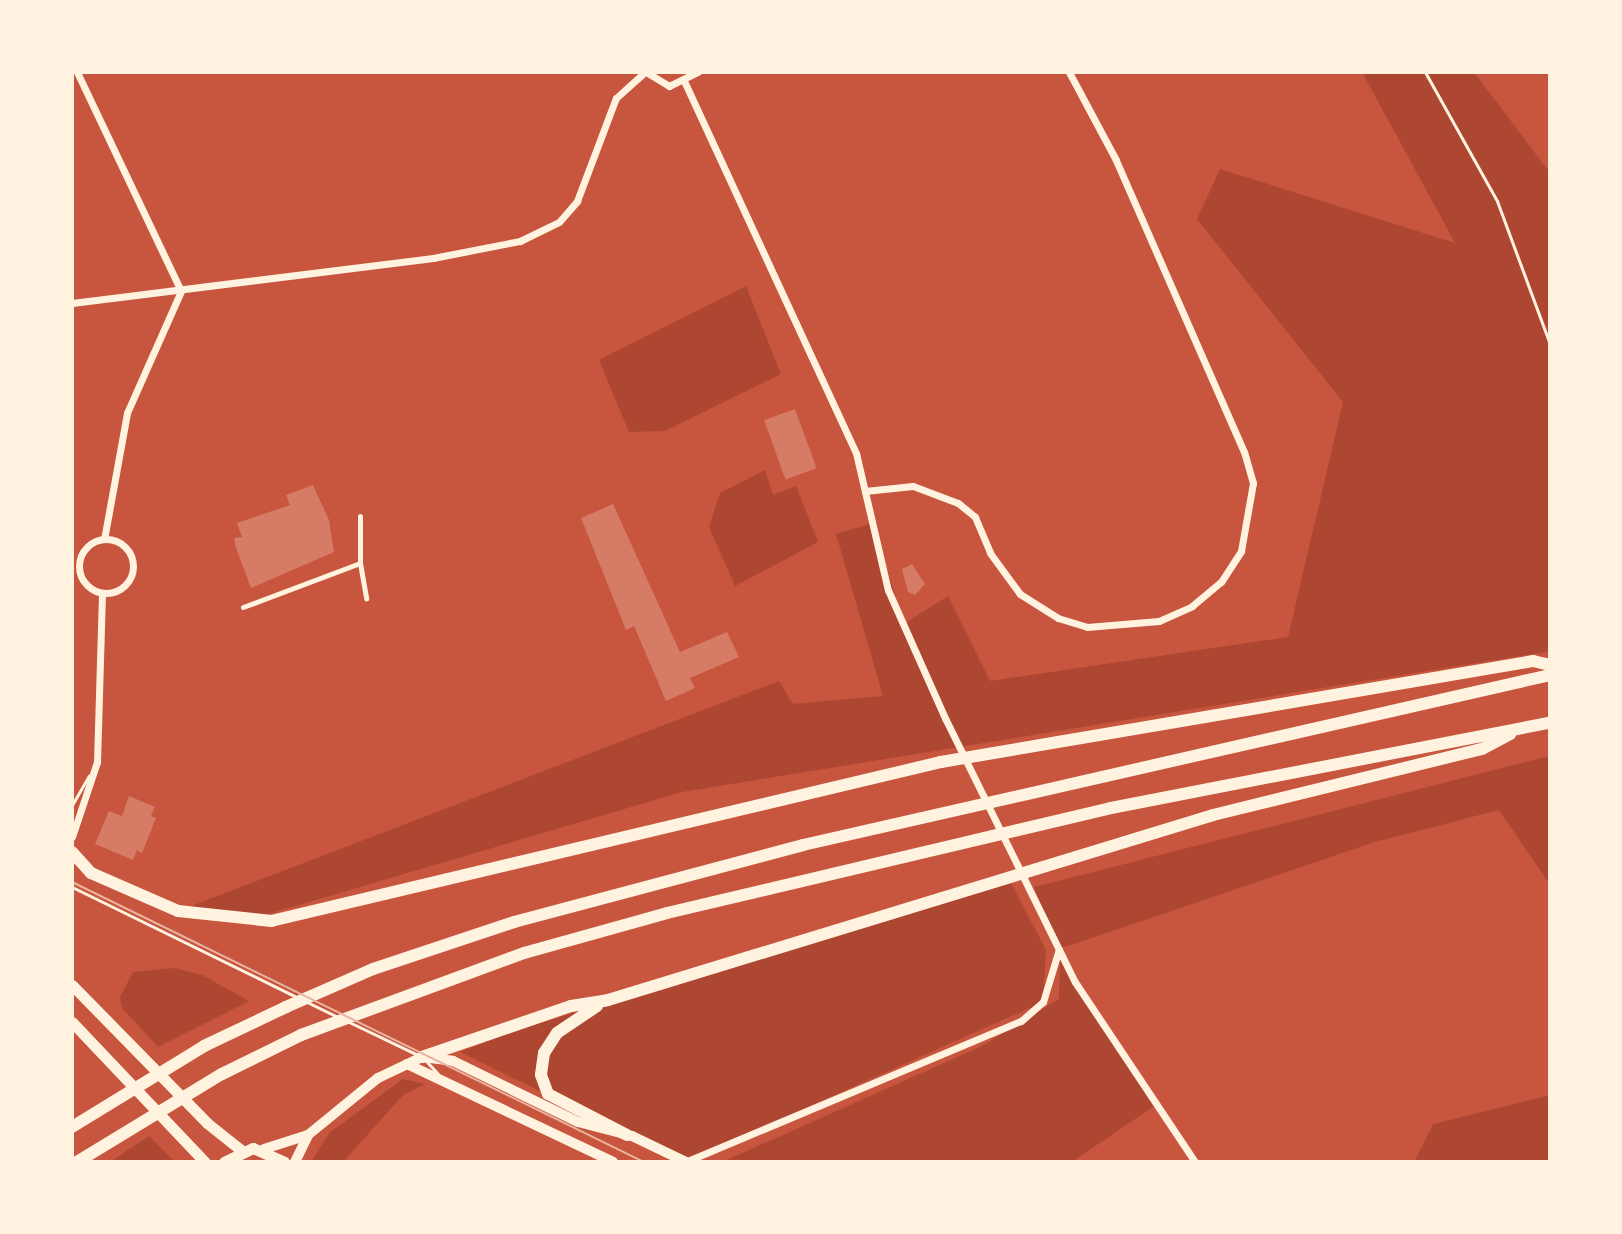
<!DOCTYPE html>
<html>
<head>
<meta charset="utf-8">
<style>
	body { margin:0 }
	#map { position:relative; width:1622px; height:1234px; overflow:hidden; background:#c8553d; font-family:"Fira Sans",sans-serif }
	div>[style] { position:absolute }
	[style*='--x'] { left:calc(var(--x)*1px); top:calc(var(--y)*1px); width:calc(var(--w)*1px); rotate:calc(var(--a)*1deg) }
	.green>* { inset:0; background:#ae4732 }
	.building>* { inset:0; background:#d67c66; transform-origin:0 0 }
	.path>* { height:3px; margin:-1.5px; padding:0 1.5px; transform-origin:1.5px; border-radius:1.5px; background:#fff3e0 }
	.service>* { height:3px; margin:-1.5px; padding:0 1.5px; transform-origin:1.5px; border-radius:1.5px; background:#fff3e0 }
	.pedestrian>* { height:5px; margin:-2.5px; padding:0 2.5px; transform-origin:2.5px; border-radius:2.5px; background:#fff3e0 }
	.minor>* { height:7px; margin:-3.5px; padding:0 3.5px; transform-origin:3.5px; border-radius:3.5px; background:#fff3e0 }
	.minor>.ring { margin:-3.5px; padding:0; box-sizing:content-box; background:none; border:7px solid #fff3e0; border-radius:50% }
	.secondary>* { height:10px; margin:-5px; padding:0 5px; transform-origin:5px; border-radius:5px; background:#fff3e0 }
	.primary>* { height:11px; margin:-5.5px; padding:0 5.5px; transform-origin:5.5px; border-radius:5.5px; background:#fff3e0 }
	.motorway>* { height:12px; margin:-6px; padding:0 6px; transform-origin:6px; border-radius:6px; background:#fff3e0 }
	.tram>* { height:2px; margin:-1px; padding:0 1px; transform-origin:1px; border-radius:1px; background:#e9b49f }
	span { translate:-50% -50%; white-space:nowrap; text-align:center; line-height:1.15; -webkit-text-stroke:6px #fff3e0; paint-order:stroke }
	.frame { position:absolute; inset:0; border:74px solid #fff3e0; pointer-events:none }
</style>
</head>
<body>
<div id="map">
	<div class="green">
		<div style="clip-path:polygon(1362px 72px,1474px 72px,1550px 173px,1550px 651px,682px 792px,241px 922px,178px 911px,779px 681px,793px 704px,883px 696px,836px 534px,873px 523px,904px 624px,948px 596px,990px 681px,1288px 637px,1343px 402px,1197px 219px,1220px 169px,1455px 243px)"></div>
		<div style="clip-path:polygon(746px 286px,781px 374px,665px 431px,629px 432px,599px 360px)"></div>
		<div style="clip-path:polygon(765px 470px,773px 495px,796px 486px,818px 542px,735px 586px,709px 527px,720px 493px)"></div>
		<div style="clip-path:polygon(1550px 756px,1550px 885px,1499px 810px,1375px 842px,1059px 949px,1034px 887px)"></div>
		<div style="clip-path:polygon(1011px 883px,1046px 950px,1043px 1002px,685px 1162px,460px 1052px,523px 1028px)"></div>
		<div style="clip-path:polygon(1060px 958px,1157px 1104px,1072px 1162px,722px 1162px,982px 1046px,1059px 999px)"></div>
		<div style="clip-path:polygon(175px 968px,202px 975px,249px 1001px,158px 1047px,122px 1008px,120px 997px,133px 972px)"></div>
		<div style="clip-path:polygon(403px 1079px,425px 1084px,403px 1095px,343px 1162px,311px 1162px,329px 1133px)"></div>
		<div style="clip-path:polygon(1550px 1095px,1550px 1162px,1414px 1162px,1433px 1124px)"></div>
		<div style="clip-path:polygon(149px 1136px,175px 1162px,110px 1162px)"></div>
	</div>
	<div class="building">
		<div style="left:795px;top:409px;width:63px;height:33px;rotate:70deg"></div>
		<div style="clip-path:polygon(313px 485px,329px 520px,334px 552px,251px 588px,236px 548px,234px 538px,242px 537px,237px 523px,290px 505px,286px 495px)"></div>
		<div style="clip-path:polygon(613px 504px,680px 652px,727px 632px,739px 657px,690px 678px,695px 688px,666px 701px,634px 626px,626px 630px,581px 518px)"></div>
		<div style="clip-path:polygon(912px 564px,925px 584px,915px 595px,908px 592px,902px 569px)"></div>
		<div style="clip-path:polygon(129px 796px,155px 807px,151px 816px,156px 818px,142px 853px,137px 850px,133px 860px,95px 844px,109px 811px,122px 816px)"></div>
	</div>
	<div class="path">
		<div style="--x:1425;--y:72;--w:148;--a:60.8"></div>
		<div style="--x:1497;--y:201;--w:153;--a:69.7"></div>
	</div>
	<div class="service">
		<div style="--x:72;--y:805;--w:34;--a:-60"></div>
		<div style="--x:72;--y:887;--w:253;--a:26.1"></div>
		<div style="--x:309;--y:1003;--w:32;--a:26"></div>
		<div style="--x:349;--y:1022;--w:76;--a:25.6"></div>
		<div style="--x:427;--y:1062;--w:16;--a:47"></div>
	</div>
	<div class="pedestrian">
		<div style="--x:360;--y:563;--w:36;--a:80"></div>
		<div style="--x:243;--y:607;--w:125;--a:-20.6"></div>
		<div style="--x:360;--y:563;--w:47;--a:-90"></div>
	</div>
	<div class="minor">
		<div style="--x:77;--y:72;--w:242;--a:64.6"></div>
		<div style="--x:181;--y:291;--w:133;--a:113.9"></div>
		<div style="--x:127;--y:413;--w:128;--a:100.3"></div>
		<div style="--x:646;--y:72;--w:27;--a:31"></div>
		<div style="--x:669;--y:86;--w:32;--a:-26"></div>
		<div style="--x:685;--y:83;--w:408;--a:65.2"></div>
		<div style="--x:856;--y:453;--w:141;--a:76.9"></div>
		<div style="--x:888;--y:590;--w:142;--a:66"></div>
		<div style="--x:946;--y:720;--w:292;--a:63.8"></div>
		<div style="--x:1075;--y:982;--w:216;--a:56.3"></div>
		<div style="--x:72;--y:303;--w:364;--a:-7.1"></div>
		<div style="--x:433;--y:258;--w:89;--a:-11.1"></div>
		<div style="--x:520;--y:241;--w:43;--a:-26"></div>
		<div style="--x:559;--y:222;--w:28;--a:-49"></div>
		<div style="--x:577;--y:201;--w:110;--a:-69.3"></div>
		<div style="--x:616;--y:98;--w:39;--a:-42"></div>
		<div style="--x:865;--y:491;--w:48;--a:-5.9"></div>
		<div style="--x:913;--y:486;--w:48;--a:20.7"></div>
		<div style="--x:958;--y:503;--w:22;--a:39"></div>
		<div style="--x:975;--y:517;--w:39;--a:67"></div>
		<div style="--x:990;--y:553;--w:51;--a:53.8"></div>
		<div style="--x:1020;--y:594;--w:45;--a:32.3"></div>
		<div style="--x:1058;--y:618;--w:30;--a:17"></div>
		<div style="--x:1087;--y:627;--w:72;--a:-4.8"></div>
		<div style="--x:1159;--y:621;--w:36;--a:-24"></div>
		<div style="--x:1192;--y:606;--w:38;--a:-40"></div>
		<div style="--x:1221;--y:582;--w:37;--a:-57"></div>
		<div style="--x:1241;--y:551;--w:69;--a:-80"></div>
		<div style="--x:1253;--y:483;--w:32;--a:-106"></div>
		<div style="--x:1244;--y:452;--w:319;--a:-113.7"></div>
		<div style="--x:1116;--y:160;--w:100;--a:-118.1"></div>
		<div class="ring" style="left:79px;top:539px;width:47px;height:47px"></div>
		<div style="--x:72;--y:837;--w:79;--a:-71.6"></div>
		<div style="--x:97;--y:762;--w:168;--a:-88.3"></div>
		<div style="--x:685;--y:1162;--w:364;--a:-22.8"></div>
		<div style="--x:1021;--y:1021;--w:29;--a:-41"></div>
		<div style="--x:1043;--y:1002;--w:55;--a:-73.2"></div>
	</div>
	<div class="secondary">
		<div style="--x:407;--y:1064;--w:228;--a:25.4"></div>
		<div style="--x:264;--y:1149;--w:46;--a:-17.7"></div>
		<div style="--x:295;--y:1162;--w:30;--a:-64"></div>
		<div style="--x:308;--y:1135;--w:90;--a:-39.2"></div>
		<div style="--x:378;--y:1078;--w:49;--a:-25.5"></div>
		<div style="--x:422;--y:1057;--w:31;--a:7"></div>
		<div style="--x:453;--y:1061;--w:139;--a:26"></div>
		<div style="--x:578;--y:1122;--w:56;--a:14.5"></div>
		<div style="--x:632;--y:1136;--w:60;--a:25.7"></div>
	</div>
	<div class="primary">
		<div style="--x:72;--y:985;--w:193;--a:45.6"></div>
		<div style="--x:207;--y:1123;--w:43;--a:38.5"></div>
		<div style="--x:72;--y:1022;--w:193;--a:46.5"></div>
		<div style="--x:224;--y:1162;--w:32;--a:-26"></div>
		<div style="--x:253;--y:1148;--w:34;--a:24"></div>
	</div>
	<div class="motorway">
		<div style="--x:72;--y:852;--w:28;--a:48"></div>
		<div style="--x:91;--y:873;--w:95;--a:23.6"></div>
		<div style="--x:178;--y:911;--w:94;--a:6.1"></div>
		<div style="--x:271;--y:921;--w:689;--a:-13.35"></div>
		<div style="--x:941;--y:762;--w:601;--a:-9.68"></div>
		<div style="--x:1533;--y:661;--w:17;--a:13"></div>
		<div style="--x:597;--y:1006;--w:48;--a:146"></div>
		<div style="--x:557;--y:1033;--w:24;--a:123"></div>
		<div style="--x:544;--y:1053;--w:22;--a:98"></div>
		<div style="--x:541;--y:1075;--w:20;--a:70"></div>
		<div style="--x:548;--y:1094;--w:89;--a:27.4"></div>
		<div style="--x:422;--y:1057;--w:157;--a:-18.9"></div>
		<div style="--x:571;--y:1006;--w:37;--a:-9"></div>
		<div style="--x:608;--y:1000;--w:633;--a:-17"></div>
		<div style="--x:1213;--y:815;--w:277;--a:-13.8"></div>
		<div style="--x:1482;--y:749;--w:32;--a:-28"></div>
		<div style="--x:72;--y:1127;--w:155;--a:-31.5"></div>
		<div style="--x:204;--y:1046;--w:91;--a:-25.4"></div>
		<div style="--x:286;--y:1007;--w:95;--a:-23.6"></div>
		<div style="--x:373;--y:969;--w:149;--a:-18.4"></div>
		<div style="--x:514;--y:922;--w:299;--a:-14.9"></div>
		<div style="--x:803;--y:845;--w:766;--a:-12.82"></div>
		<div style="--x:77;--y:1162;--w:170;--a:-31.3"></div>
		<div style="--x:222;--y:1074;--w:88;--a:-26.3"></div>
		<div style="--x:301;--y:1035;--w:238;--a:-20.2"></div>
		<div style="--x:524;--y:953;--w:148;--a:-15.6"></div>
		<div style="--x:667;--y:913;--w:456;--a:-13.3"></div>
		<div style="--x:1111;--y:808;--w:447;--a:-11"></div>
	</div>
	<div class="tram">
		<div style="--x:72;--y:882;--w:637;--a:26.08"></div>
	</div>
	<div class="frame"></div>
</div>
</body>
</html>
